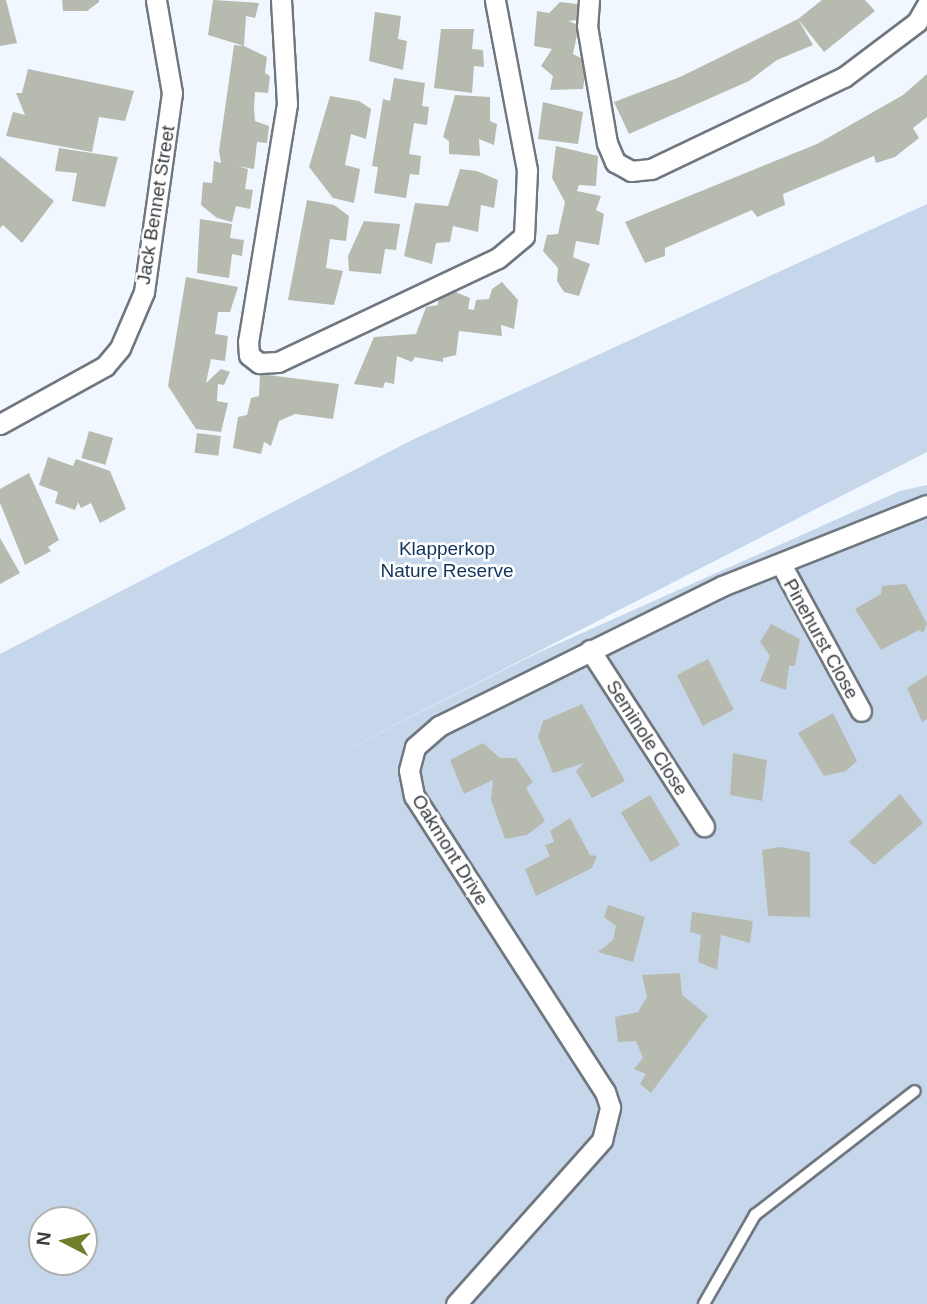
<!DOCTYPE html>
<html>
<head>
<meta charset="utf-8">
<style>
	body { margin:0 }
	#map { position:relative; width:927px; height:1304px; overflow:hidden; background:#f1f7ff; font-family:Arial,sans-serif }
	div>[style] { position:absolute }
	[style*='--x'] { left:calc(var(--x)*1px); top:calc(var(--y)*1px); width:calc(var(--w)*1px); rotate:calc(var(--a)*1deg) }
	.green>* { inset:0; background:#c7d7eb }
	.building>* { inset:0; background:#b7baaf; transform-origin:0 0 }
	.roads { filter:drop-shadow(2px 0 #70777f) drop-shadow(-2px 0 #70777f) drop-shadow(0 2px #70777f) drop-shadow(0 -2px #70777f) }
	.service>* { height:10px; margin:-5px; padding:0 5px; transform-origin:5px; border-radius:5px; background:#fff }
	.minor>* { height:19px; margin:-9.5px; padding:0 9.5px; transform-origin:9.5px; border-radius:9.5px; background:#fff }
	span { translate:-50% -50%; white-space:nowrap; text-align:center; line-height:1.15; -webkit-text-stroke:5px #fff; paint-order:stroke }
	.street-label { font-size:19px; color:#393c40 }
	.park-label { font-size:19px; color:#11355d }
	.north { position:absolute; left:28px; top:1206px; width:70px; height:70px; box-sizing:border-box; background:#fff; border:2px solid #b0b1b3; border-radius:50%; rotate:277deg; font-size:19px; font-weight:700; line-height:28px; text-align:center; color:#393c40 }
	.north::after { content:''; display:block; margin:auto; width:24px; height:32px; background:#707e2c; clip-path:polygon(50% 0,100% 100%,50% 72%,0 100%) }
</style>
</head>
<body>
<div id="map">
	<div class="green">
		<div style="clip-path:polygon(evenodd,927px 204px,927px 452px,282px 783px,535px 654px,900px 491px,927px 485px,927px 1304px,0 1304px,0 654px,412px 440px,927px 204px,42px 1220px,84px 1220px,84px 1262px,42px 1262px,42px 1220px)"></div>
	</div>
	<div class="building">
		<div style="clip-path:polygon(0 0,6px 0,17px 43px,0 46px)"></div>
		<div style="clip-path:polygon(62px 0,99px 0,99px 2px,87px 11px,63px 11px)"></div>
		<div style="clip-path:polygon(213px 0,259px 3px,255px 18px,246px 16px,244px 46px,267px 57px,265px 73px,270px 76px,268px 93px,255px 92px,254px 108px,255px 121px,269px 126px,267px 143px,257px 142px,254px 169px,237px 166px,248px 169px,245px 189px,253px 190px,250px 209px,236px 206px,232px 222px,217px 218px,201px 205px,203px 182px,212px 183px,214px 161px,221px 163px,219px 151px,234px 45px,244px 46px,208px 35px)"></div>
		<div style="clip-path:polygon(822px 0,865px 0,875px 11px,824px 52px,798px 19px)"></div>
		<div style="clip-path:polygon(560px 2px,577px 4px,577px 20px,568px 21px,579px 25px,573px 54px,587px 61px,583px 89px,550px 90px,553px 76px,541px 66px,552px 49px,534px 46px,537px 11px,549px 13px)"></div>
		<div style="clip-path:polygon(375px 12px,401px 16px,398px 39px,407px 41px,403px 70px,369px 61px)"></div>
		<div style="clip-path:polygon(798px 19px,813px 45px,777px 60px,749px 81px,629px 134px,614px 102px,680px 77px)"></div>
		<div style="clip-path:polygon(441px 29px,474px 29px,472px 49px,483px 50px,484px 67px,474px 66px,472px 93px,434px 88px)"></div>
		<div style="clip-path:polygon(28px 69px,134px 91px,125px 121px,99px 117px,92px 152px,6px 136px,13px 112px,25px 115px,16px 93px,22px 93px)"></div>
		<div style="clip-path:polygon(927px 74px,927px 117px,913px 128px,919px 138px,895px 157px,876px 163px,874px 156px,783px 194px,785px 205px,757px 217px,752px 210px,665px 248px,665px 256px,645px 263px,625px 222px,817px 144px,903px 95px)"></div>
		<div style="clip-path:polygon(394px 78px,425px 83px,422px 106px,429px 107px,427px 125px,414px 123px,409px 154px,421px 156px,419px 175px,410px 174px,406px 198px,374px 193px,378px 167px,372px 166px,383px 99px,390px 101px)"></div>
		<div style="clip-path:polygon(455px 95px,490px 97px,490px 121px,497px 124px,494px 145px,479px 139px,480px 156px,449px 154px,449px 141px,443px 137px)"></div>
		<div style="clip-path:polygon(330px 96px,359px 101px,371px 109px,366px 139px,351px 134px,345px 165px,360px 169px,354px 203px,333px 198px,309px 167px)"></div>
		<div style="clip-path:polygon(543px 102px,583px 112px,578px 144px,538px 139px)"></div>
		<div style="clip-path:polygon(556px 146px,598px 156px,596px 186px,579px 185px,577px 191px,601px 196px,596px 210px,604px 214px,599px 245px,576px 241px,573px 257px,590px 264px,579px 296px,564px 292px,557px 281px,558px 268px,543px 251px,547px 235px,558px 234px,565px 202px,552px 178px)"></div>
		<div style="clip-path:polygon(59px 148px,118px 157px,105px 207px,72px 201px,77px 173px,55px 171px)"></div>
		<div style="clip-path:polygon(0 156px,54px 201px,22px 243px,3px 225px,0 228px)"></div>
		<div style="clip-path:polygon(460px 169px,477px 171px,498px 180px,494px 208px,481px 205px,478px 232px,453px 226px,450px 242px,436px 243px,432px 264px,404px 256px,415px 203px,448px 206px)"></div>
		<div style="clip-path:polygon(307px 200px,334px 205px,349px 216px,346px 241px,330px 239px,326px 268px,343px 271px,334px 305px,288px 300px)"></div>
		<div style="clip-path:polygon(200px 219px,232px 224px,230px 238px,244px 240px,242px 256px,232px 254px,229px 278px,197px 273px)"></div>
		<div style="clip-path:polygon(364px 221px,400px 224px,396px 250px,385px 249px,381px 274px,349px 271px,348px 256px)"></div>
		<div style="clip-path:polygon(186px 277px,238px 287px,230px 312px,218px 312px,215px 334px,228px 336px,225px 361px,211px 359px,206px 383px,221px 369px,230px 372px,224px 385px,218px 384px,217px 401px,228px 403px,221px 432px,196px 429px,168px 386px)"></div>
		<div style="clip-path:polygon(502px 282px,518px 300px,514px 329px,501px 325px,502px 336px,459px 331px,456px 355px,443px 358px,443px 362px,415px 357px,412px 362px,397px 356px,394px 384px,385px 382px,383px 388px,354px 384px,374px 337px,416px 334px,426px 307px,438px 305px,439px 285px,470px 298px,468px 309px,474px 310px,476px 300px,489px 299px,492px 289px)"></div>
		<div style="clip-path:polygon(260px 374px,339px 384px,333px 419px,295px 414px,279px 421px,271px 446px,264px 442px,261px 454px,233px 448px,238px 417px,247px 415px,251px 398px,259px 396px)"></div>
		<div style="left:89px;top:431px;width:25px;height:28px;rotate:16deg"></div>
		<div style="left:197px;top:433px;width:24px;height:20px;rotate:7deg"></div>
		<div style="clip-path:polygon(48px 457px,73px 466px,76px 459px,110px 471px,126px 509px,100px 523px,91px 503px,81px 508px,78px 502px,75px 510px,55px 503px,58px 492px,39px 485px)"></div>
		<div style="clip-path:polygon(29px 473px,59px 540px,48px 547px,51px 551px,25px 565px,0 503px,0 489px)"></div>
		<div style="clip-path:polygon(0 538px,20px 573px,0 584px)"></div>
		<div style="clip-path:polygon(906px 584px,927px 624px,923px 633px,919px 630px,881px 650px,855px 609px,881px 594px,882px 586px)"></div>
		<div style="clip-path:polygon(771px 624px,800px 639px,795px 666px,789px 666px,786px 690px,760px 681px,770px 656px,760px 642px)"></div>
		<div style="left:708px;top:659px;width:57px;height:35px;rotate:63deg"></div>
		<div style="clip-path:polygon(927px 675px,927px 719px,922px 722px,907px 688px)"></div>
		<div style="clip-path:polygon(582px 704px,625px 781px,592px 798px,576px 771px,584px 763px,553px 773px,538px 737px,543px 721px)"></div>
		<div style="clip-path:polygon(833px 713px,857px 761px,846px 771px,824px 776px,798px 733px)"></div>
		<div style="clip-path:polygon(483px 743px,500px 758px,516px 758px,533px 782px,526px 788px,545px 821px,527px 835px,505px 839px,491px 800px,493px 780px,464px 794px,450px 760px)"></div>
		<div style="clip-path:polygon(733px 753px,767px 760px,762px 801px,730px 795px)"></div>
		<div style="clip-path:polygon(900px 794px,923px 823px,874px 865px,849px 842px)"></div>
		<div style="left:650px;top:795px;width:58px;height:34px;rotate:59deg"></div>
		<div style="clip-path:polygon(570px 818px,590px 855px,597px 856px,592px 868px,536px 896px,525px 869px,550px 856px,545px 845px,554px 842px,550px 831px)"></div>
		<div style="clip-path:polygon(781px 847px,810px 852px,810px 917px,768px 916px,762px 850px)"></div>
		<div style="clip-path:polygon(608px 905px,645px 917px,633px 962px,598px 952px,613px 940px,616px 926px,604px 917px)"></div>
		<div style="clip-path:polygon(692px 912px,753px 921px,750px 943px,721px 935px,717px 970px,698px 962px,701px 935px,690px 932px)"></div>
		<div style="clip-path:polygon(680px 973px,682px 995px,708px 1016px,651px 1093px,640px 1084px,646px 1074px,634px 1069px,643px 1058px,636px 1041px,618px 1042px,615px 1017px,638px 1012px,647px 997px,642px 975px)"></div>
	</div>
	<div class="roads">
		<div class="service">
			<div style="--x:704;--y:1304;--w:103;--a:-60.2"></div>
			<div style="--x:755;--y:1215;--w:202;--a:-37.8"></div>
		</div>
		<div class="minor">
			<div style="--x:281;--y:0;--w:104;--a:86.7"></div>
			<div style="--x:287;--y:104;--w:240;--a:99.3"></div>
			<div style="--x:248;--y:341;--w:14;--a:86"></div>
			<div style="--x:249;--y:355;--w:13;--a:39"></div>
			<div style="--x:259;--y:363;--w:19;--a:-3"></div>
			<div style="--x:278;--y:362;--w:243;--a:-25.3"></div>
			<div style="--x:498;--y:258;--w:34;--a:-40"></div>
			<div style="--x:524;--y:236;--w:66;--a:-87.4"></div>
			<div style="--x:527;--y:170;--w:173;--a:-100.7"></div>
			<div style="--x:589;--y:0;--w:26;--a:94"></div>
			<div style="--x:587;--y:26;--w:119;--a:80.3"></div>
			<div style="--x:607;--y:143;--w:21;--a:67"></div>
			<div style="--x:615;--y:162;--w:18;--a:29"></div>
			<div style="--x:631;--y:171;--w:20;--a:-6"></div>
			<div style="--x:651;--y:169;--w:214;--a:-25.5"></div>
			<div style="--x:844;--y:77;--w:91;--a:-37"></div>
			<div style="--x:917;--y:22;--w:20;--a:-60"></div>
			<div style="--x:0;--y:424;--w:120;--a:-28.9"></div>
			<div style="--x:105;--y:366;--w:23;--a:-50"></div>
			<div style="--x:120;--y:348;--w:61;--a:-66.8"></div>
			<div style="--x:144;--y:292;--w:201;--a:-82"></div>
			<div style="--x:172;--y:93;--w:94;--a:-99.8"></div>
			<div style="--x:782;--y:566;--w:165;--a:61.4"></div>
			<div style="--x:590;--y:650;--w:210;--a:57.1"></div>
			<div style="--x:456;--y:1304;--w:220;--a:-48.3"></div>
			<div style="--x:602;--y:1140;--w:34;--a:-76"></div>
			<div style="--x:610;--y:1107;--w:16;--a:-108"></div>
			<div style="--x:605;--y:1092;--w:352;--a:-122.8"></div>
			<div style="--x:414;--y:796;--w:26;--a:-101"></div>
			<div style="--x:409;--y:770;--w:24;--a:-75"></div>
			<div style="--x:415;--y:747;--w:32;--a:-41"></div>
			<div style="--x:439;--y:726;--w:316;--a:-26.3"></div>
			<div style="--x:722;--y:586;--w:220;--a:-21.6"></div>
		</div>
	</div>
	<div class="street-label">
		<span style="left:156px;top:205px;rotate:-81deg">Jack Bennet Street</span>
		<span style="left:821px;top:639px;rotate:61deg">Pinehurst Close</span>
		<span style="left:647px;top:738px;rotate:57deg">Seminole Close</span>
		<span style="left:450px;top:850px;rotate:58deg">Oakmont Drive</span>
	</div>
	<div class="park-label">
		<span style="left:447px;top:560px">Klapperkop<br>Nature Reserve</span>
	</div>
	<div class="north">N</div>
</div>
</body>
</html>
